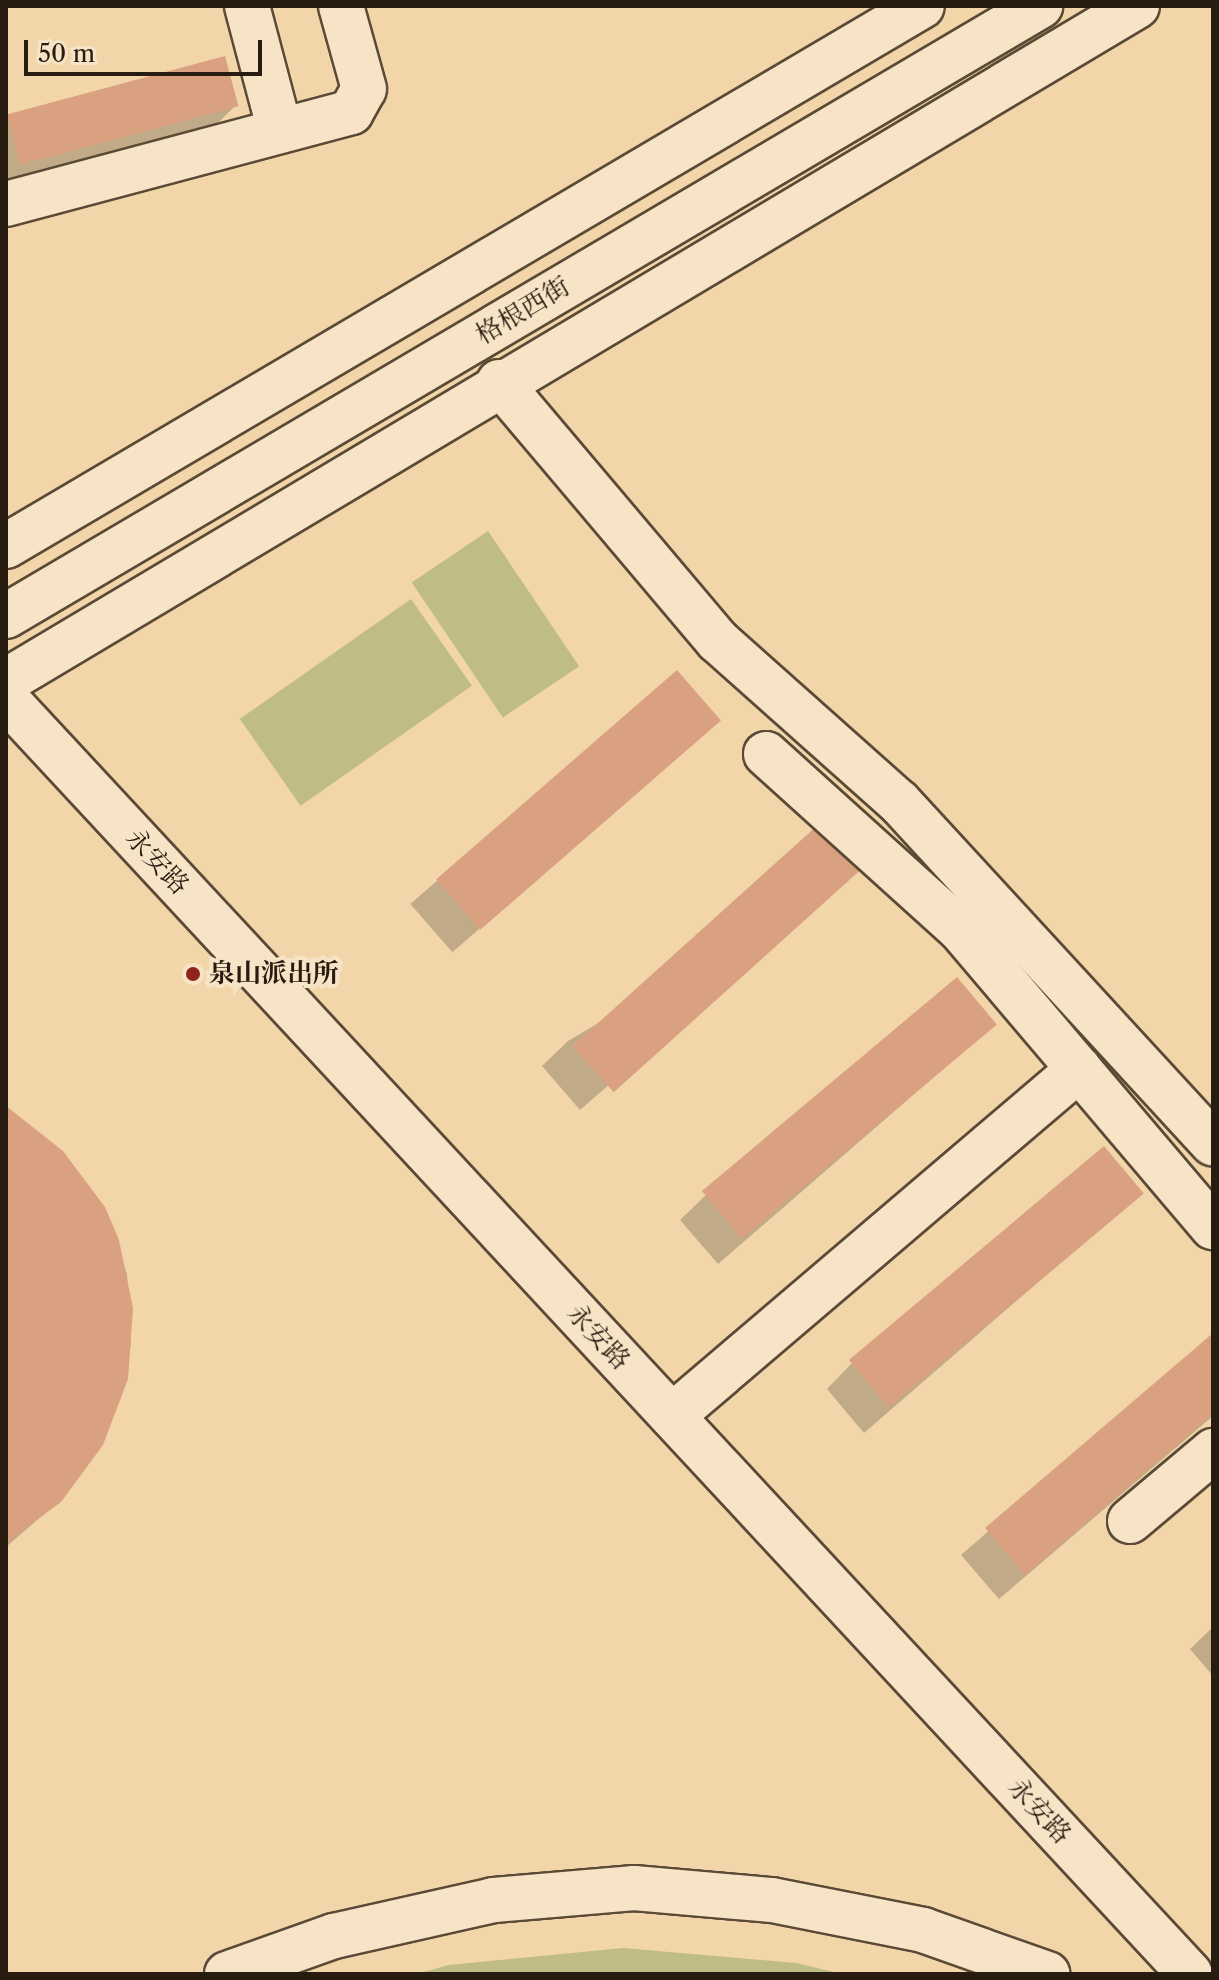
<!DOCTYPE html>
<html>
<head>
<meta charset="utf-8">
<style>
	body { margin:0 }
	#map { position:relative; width:1219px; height:1980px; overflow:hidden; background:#f2d5a9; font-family:"Libre Caslon Text","Noto Serif SC",serif }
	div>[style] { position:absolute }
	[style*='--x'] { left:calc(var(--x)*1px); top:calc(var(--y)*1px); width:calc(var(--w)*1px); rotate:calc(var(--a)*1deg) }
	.green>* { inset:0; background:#bfbc85; transform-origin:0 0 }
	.shadow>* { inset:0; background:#0003; transform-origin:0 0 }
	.building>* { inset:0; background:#daa180; transform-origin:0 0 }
	.roads { filter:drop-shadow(2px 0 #5a4a36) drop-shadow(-2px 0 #5a4a36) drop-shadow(0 2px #5a4a36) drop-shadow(0 -2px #5a4a36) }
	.minor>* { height:44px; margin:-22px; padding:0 22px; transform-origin:22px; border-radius:22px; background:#f7e4c7 }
	.dots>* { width:22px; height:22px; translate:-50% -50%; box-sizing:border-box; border:4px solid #f7e4c7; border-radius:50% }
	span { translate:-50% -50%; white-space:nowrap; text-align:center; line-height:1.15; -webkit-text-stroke:8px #f7e4c7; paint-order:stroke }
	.street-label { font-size:26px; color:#281b10 }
	.poi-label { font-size:26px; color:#281b10; font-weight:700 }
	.left { translate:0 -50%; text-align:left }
	.frame { position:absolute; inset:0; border:8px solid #281b10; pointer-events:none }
	.scale { position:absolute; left:24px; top:40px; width:238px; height:36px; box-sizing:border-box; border:4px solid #281b10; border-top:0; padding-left:10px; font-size:24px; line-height:28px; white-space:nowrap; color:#281b10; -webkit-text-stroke:6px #f7e4c7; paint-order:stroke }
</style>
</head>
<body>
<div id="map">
	<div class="green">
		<div style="left:488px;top:531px;width:163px;height:92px;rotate:56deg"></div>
		<div style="left:411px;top:599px;width:106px;height:209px;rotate:55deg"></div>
		<div style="clip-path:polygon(623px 1948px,796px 1963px,843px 1974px,416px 1974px,449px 1965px)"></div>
	</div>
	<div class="shadow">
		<div style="clip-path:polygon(236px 105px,210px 131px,6px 185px,6px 115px)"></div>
		<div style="left:676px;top:673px;width:64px;height:352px;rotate:49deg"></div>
		<div style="clip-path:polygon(857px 870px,580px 1110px,542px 1066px,568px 1041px)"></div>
		<div style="clip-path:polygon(995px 1024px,718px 1264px,680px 1220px,706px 1195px)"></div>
		<div style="clip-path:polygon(6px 1112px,62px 1152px,103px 1208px,127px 1274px,131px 1343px,126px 1378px,101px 1444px,59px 1501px,6px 1547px)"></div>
		<div style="clip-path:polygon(1141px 1193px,864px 1433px,827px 1389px,852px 1363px)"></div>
		<div style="clip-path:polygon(1213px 1336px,1213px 1416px,999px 1599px,961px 1555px)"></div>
		<div style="clip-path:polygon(1213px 1627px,1213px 1676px,1190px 1649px)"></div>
	</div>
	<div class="building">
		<div style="left:225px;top:56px;width:52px;height:226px;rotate:75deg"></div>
		<div style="left:677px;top:670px;width:67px;height:319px;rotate:49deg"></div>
		<div style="left:819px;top:824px;width:62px;height:332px;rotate:48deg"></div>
		<div style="left:957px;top:977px;width:62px;height:333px;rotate:50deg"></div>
		<div style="clip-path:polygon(6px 1106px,63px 1151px,105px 1207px,119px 1240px,133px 1308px,128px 1379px,103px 1445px,61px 1502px,6px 1543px)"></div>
		<div style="left:1104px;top:1146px;width:62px;height:333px;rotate:50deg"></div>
		<div style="clip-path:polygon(1213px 1333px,1213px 1414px,1025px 1575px,985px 1528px)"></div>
	</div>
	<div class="roads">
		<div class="minor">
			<div style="--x:247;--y:6;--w:129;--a:75.2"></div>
			<div style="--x:6;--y:204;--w:357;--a:-14.9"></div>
			<div style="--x:351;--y:112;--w:26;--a:-61"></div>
			<div style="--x:364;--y:89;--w:86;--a:-105.5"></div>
			<div style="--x:499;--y:382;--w:339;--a:49.8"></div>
			<div style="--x:718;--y:641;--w:242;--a:41.7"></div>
			<div style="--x:899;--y:802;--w:464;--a:47.4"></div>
			<div style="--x:6;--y:546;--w:1063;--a:-30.52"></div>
			<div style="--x:6;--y:616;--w:1201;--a:-30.54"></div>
			<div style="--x:6;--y:681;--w:1317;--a:-30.83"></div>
			<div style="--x:6;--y:699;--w:1740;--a:47.12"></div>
			<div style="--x:766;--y:754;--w:261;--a:42.1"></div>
			<div style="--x:960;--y:929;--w:391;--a:49.7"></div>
			<div style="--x:672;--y:1416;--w:535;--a:-40.45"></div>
			<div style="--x:1130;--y:1521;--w:109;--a:-40.1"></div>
			<div style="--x:227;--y:1974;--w:114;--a:-19.6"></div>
			<div style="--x:334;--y:1936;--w:164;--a:-12.7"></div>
			<div style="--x:494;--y:1900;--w:141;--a:-4.9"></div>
			<div style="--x:634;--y:1888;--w:139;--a:5"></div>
			<div style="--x:772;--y:1900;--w:154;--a:11.2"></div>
			<div style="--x:923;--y:1930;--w:132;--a:19.5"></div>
		</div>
	</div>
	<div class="dots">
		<div style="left:193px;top:974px;background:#8f2418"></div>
	</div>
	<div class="street-label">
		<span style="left:523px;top:311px;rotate:-31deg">格根西街</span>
		<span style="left:157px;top:862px;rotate:47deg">永安路</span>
		<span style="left:598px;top:1337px;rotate:47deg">永安路</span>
		<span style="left:1039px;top:1811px;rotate:47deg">永安路</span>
	</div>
	<div class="poi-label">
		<span class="left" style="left:209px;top:974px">泉山派出所</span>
	</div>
	<div class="frame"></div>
	<div class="scale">50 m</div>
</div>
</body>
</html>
